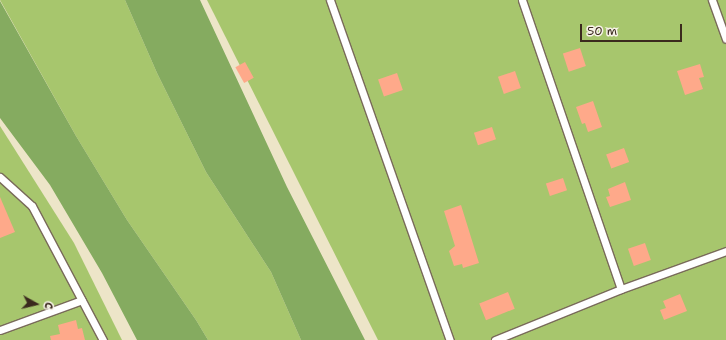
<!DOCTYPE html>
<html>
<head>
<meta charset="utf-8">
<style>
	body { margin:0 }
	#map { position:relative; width:726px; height:340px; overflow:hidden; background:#ede5c8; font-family:"Shantell Sans",sans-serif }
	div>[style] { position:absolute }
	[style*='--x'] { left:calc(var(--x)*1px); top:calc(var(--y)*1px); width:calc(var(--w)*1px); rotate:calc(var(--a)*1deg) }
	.green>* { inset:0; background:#a7c66d }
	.forest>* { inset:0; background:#85ab60 }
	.building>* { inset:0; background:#fea98a; transform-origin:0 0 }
	.roads { filter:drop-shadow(1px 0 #796b5a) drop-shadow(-1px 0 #796b5a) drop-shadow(0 1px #796b5a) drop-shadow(0 -1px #796b5a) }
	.service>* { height:7px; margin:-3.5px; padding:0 3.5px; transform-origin:3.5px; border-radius:3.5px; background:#fff }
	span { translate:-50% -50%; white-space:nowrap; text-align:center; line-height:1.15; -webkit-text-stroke:4px #f7f3e8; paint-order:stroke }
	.north { position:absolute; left:16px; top:284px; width:40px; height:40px; -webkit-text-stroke:3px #f7f3e8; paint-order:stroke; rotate:98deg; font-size:11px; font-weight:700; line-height:16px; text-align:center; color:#3b2a1e }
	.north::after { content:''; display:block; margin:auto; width:14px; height:18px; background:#3b2a1e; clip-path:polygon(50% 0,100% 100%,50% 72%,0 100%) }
	.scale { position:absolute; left:580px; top:24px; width:102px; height:18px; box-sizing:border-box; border:2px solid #3b2a1e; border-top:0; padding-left:5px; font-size:12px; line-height:14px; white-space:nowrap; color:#3b2a1e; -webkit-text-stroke:3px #f7f3e8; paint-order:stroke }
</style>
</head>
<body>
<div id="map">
	<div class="green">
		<div style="clip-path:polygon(0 0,125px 0,157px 73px,206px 172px,271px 272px,301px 340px,208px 340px,196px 320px,127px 220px,76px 136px)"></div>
		<div style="clip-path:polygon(207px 0,726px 0,726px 340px,378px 340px)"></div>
		<div style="clip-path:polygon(0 126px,74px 243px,122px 340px,0 340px)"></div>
	</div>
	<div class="forest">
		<div style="clip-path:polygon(125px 0,200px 0,287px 187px,365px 340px,301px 340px,271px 272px,206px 172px,157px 73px)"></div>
		<div style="clip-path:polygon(0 1px,76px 136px,127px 220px,196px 320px,208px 340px,137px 340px,102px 273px,50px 185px,0 118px)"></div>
	</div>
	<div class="building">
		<div style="left:580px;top:48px;width:19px;height:18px;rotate:72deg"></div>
		<div style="left:245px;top:62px;width:18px;height:11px;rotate:61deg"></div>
		<div style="clip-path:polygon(700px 64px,704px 77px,699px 78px,703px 89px,685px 95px,677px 71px)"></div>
		<div style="left:515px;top:71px;width:18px;height:18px;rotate:71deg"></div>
		<div style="left:397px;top:73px;width:18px;height:20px;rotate:71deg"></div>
		<div style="clip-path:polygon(593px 101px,602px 127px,588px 132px,585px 123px,582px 124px,576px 107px)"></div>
		<div style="left:492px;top:127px;width:13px;height:19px;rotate:72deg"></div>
		<div style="left:624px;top:148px;width:15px;height:19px;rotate:70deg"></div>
		<div style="left:563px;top:178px;width:13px;height:18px;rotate:72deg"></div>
		<div style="clip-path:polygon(625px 182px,631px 200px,610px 207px,606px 197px,610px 196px,608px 189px)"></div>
		<div style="clip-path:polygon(0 197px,15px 232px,0 238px)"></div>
		<div style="clip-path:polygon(461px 205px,479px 263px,463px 268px,462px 264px,454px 266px,449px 251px,455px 246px,444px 211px)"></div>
		<div style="left:645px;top:243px;width:18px;height:18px;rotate:71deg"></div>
		<div style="left:508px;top:292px;width:18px;height:31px;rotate:68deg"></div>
		<div style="clip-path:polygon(680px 294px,687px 311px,664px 320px,660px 310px,666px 308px,663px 301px)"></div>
		<div style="clip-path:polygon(76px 320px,78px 329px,82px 328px,85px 340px,51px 340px,50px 336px,60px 334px,58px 325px)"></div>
	</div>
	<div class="roads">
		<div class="service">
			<div style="--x:330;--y:0;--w:361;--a:70.6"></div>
			<div style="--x:522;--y:0;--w:305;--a:71.1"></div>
			<div style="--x:712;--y:0;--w:41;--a:70.3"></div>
			<div style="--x:0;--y:177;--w:43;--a:42.2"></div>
			<div style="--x:32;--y:206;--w:152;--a:62.1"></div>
			<div style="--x:0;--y:330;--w:87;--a:-20.1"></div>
			<div style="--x:495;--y:340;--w:136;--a:-22"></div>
			<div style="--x:621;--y:289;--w:112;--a:-19.9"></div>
		</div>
	</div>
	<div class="north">С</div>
	<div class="scale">50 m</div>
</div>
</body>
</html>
